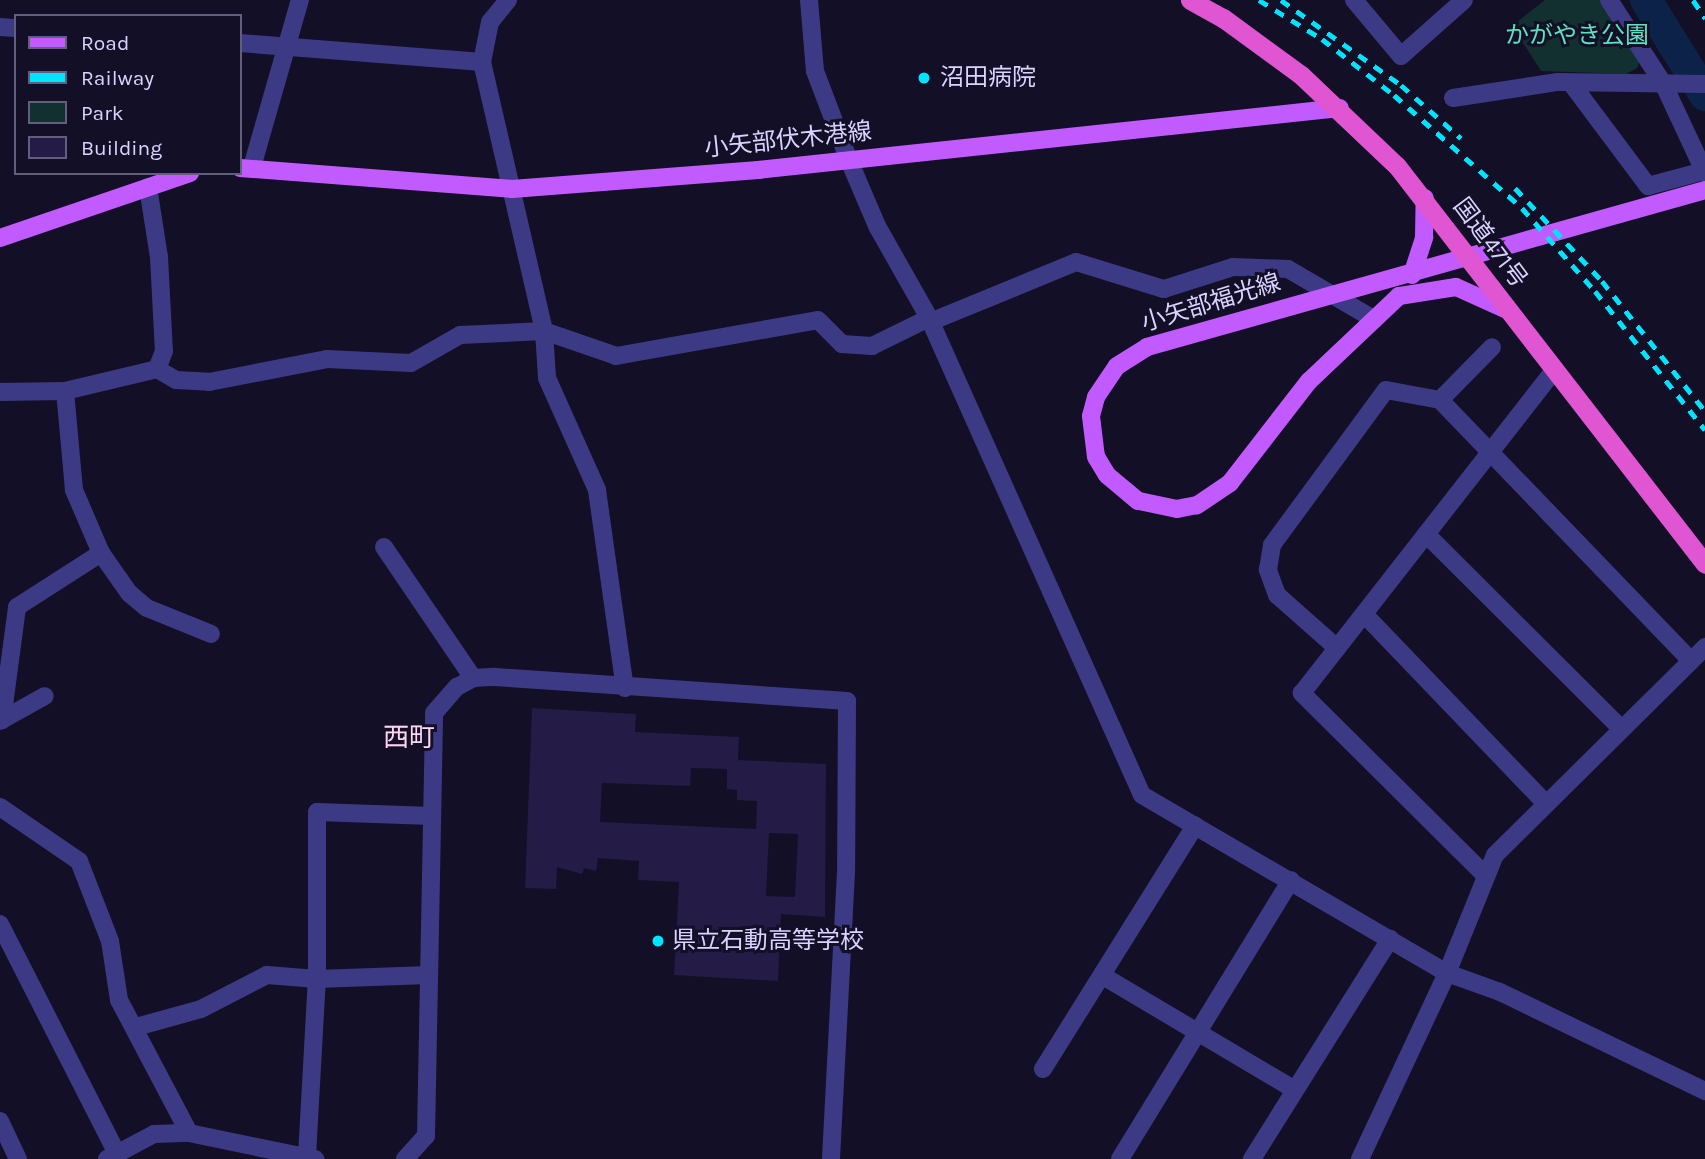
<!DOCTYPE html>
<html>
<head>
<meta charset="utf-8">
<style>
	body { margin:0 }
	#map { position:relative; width:1705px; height:1159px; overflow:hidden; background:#130f26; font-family:Karla,"Noto Sans JP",sans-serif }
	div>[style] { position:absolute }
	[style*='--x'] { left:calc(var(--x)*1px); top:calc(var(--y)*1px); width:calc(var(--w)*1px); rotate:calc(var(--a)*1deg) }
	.green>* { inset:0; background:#12302f }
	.river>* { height:32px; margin:-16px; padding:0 16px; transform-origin:16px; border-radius:16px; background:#0c2248 }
	.building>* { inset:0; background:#241b47 }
	.minor>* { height:18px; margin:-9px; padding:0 9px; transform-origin:9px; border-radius:9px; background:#3d3a85 }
	.tertiary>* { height:18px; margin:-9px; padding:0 9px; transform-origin:9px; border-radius:9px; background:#3d3a85 }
	.primary>* { height:18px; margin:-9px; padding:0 9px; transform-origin:9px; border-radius:9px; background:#c25bff }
	.trunk>* { height:19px; margin:-9.5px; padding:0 9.5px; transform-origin:9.5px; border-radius:9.5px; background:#e055d1 }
	.rail>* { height:5px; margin-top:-2.5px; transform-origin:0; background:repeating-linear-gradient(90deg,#00e5ff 0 10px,transparent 0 19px) }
	.dots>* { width:19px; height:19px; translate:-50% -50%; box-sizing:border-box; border:4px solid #130f26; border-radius:50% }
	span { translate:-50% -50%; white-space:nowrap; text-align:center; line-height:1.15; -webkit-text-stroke:6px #130f26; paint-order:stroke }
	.park-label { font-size:24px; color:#5fe0c0 }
	.poi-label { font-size:24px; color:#d9d4ff }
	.left { translate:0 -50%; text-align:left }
	.street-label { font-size:24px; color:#d9d4ff }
	.neighbourhood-label { font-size:26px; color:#ffd6f0 }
	.legend { position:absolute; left:14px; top:14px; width:228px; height:161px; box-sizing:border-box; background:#130f26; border:2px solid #625e7d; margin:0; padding:9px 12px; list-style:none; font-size:21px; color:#d9d4ff }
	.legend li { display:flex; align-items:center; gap:14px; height:35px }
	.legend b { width:35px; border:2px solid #625e7d }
</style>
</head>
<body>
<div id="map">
	<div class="green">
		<div style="clip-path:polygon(1545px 0,1600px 0,1640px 60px,1637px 68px,1626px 74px,1541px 71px,1512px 26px)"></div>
	</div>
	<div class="river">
		<div style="--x:1646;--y:0;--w:112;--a:58.2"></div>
	</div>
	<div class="building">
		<div style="clip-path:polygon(evenodd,532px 708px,636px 714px,635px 732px,739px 737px,738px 760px,826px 764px,825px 917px,781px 914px,778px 981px,674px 975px,679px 882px,638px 880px,639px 861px,598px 858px,596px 871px,584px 868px,582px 874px,557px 867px,556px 889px,525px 888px,532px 708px,691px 768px,727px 769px,727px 789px,737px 790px,737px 800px,757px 801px,756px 829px,600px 822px,602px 783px,690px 786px,691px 768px,532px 708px,769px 833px,798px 834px,795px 897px,766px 896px,769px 833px)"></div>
	</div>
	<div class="minor">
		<div style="--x:508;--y:0;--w:28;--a:129"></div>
		<div style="--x:490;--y:22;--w:41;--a:101.3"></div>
		<div style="--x:482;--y:62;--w:276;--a:77"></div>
		<div style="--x:544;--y:331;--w:47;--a:86.3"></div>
		<div style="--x:547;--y:378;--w:123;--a:65.9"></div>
		<div style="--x:597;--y:490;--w:200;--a:82"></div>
		<div style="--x:1354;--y:0;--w:73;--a:50"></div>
		<div style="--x:1401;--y:56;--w:84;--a:-41.6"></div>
		<div style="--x:1609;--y:0;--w:99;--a:57"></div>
		<div style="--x:1663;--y:83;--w:99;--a:65"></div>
		<div style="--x:0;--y:27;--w:16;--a:4"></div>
		<div style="--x:240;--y:43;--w:243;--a:4.5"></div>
		<div style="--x:1571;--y:83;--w:129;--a:53.2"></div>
		<div style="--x:1648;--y:186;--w:58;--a:-15"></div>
		<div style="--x:1453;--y:98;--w:106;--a:-8.7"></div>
		<div style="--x:1558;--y:82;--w:147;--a:0.8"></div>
		<div style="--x:848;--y:158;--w:74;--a:66.9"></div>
		<div style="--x:877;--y:226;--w:106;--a:60.5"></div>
		<div style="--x:929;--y:318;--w:522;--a:65.94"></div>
		<div style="--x:1142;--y:795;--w:353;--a:30.3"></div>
		<div style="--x:1447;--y:973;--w:56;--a:19.7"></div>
		<div style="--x:1500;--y:992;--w:228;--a:25.8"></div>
		<div style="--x:148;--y:187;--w:71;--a:81.1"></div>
		<div style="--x:159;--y:257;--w:94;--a:87"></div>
		<div style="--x:164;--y:351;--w:19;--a:111"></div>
		<div style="--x:930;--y:322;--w:158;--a:-22.3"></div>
		<div style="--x:1076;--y:262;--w:92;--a:17.1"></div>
		<div style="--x:1164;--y:289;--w:72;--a:-17.7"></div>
		<div style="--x:1233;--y:267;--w:55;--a:2.1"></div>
		<div style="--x:1288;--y:269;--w:97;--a:30.3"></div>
		<div style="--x:0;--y:392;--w:65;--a:-0.9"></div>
		<div style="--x:65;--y:391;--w:95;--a:-13.4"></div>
		<div style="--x:157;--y:369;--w:22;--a:30"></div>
		<div style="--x:176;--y:380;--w:33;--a:3"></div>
		<div style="--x:209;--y:382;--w:120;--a:-11"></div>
		<div style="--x:327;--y:359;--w:84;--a:2.7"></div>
		<div style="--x:411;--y:363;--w:56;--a:-29.7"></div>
		<div style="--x:460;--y:335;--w:84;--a:-2.7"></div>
		<div style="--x:544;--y:331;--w:76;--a:19.1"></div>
		<div style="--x:616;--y:356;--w:205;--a:-10.1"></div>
		<div style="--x:818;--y:320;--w:34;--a:45"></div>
		<div style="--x:842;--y:344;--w:30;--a:4"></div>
		<div style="--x:872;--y:346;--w:64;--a:-26.2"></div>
		<div style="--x:1440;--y:400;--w:74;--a:-45.5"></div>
		<div style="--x:1426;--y:534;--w:276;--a:44.9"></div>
		<div style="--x:384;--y:547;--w:158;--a:55.8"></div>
		<div style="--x:101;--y:553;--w:49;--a:55"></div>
		<div style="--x:129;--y:593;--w:23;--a:40"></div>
		<div style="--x:147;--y:608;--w:69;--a:22.1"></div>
		<div style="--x:1364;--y:614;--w:263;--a:46.2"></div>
		<div style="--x:1337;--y:648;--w:80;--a:-138.5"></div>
		<div style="--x:1277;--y:595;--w:27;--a:-110"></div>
		<div style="--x:1268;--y:570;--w:25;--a:-81"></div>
		<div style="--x:1272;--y:545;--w:192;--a:-53.7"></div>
		<div style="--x:1386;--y:390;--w:55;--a:10.5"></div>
		<div style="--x:1440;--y:400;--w:362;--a:46.1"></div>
		<div style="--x:2;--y:720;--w:114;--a:-82.4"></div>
		<div style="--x:17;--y:607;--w:100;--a:-32.7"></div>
		<div style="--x:101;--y:553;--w:69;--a:-113.2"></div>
		<div style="--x:74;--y:490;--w:99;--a:-95.2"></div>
		<div style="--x:0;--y:721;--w:51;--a:-29.1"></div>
		<div style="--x:0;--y:807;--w:96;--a:34.4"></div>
		<div style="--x:79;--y:861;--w:86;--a:68.8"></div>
		<div style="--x:110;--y:941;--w:60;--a:81.3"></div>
		<div style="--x:119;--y:1000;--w:150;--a:62.2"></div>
		<div style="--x:1486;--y:876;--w:260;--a:-135.2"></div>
		<div style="--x:1302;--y:693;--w:409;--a:-52"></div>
		<div style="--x:0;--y:924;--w:258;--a:63"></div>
		<div style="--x:1103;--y:976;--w:221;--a:30.7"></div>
		<div style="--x:136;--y:1027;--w:67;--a:-15.5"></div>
		<div style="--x:201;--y:1009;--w:74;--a:-27.3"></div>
		<div style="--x:267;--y:975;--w:50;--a:4.6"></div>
		<div style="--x:317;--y:979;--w:112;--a:-2"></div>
		<div style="--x:1043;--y:1069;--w:287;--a:-58"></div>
		<div style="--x:0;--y:1121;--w:42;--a:64.7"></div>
		<div style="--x:307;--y:1156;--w:177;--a:-86.8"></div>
		<div style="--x:317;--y:979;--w:167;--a:-90"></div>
		<div style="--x:317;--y:812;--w:115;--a:2"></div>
		<div style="--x:107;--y:1159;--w:53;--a:-28"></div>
		<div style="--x:154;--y:1134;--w:35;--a:-2"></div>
		<div style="--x:189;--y:1133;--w:129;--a:11.7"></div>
		<div style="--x:405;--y:1159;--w:31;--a:-48"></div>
		<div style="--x:426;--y:1136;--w:423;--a:-88.9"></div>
		<div style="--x:434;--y:713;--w:35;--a:-49"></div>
		<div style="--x:457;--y:687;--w:18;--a:-29"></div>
		<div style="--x:473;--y:678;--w:22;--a:-3"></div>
		<div style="--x:495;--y:677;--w:353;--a:3.9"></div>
		<div style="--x:847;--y:701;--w:171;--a:90.3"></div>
		<div style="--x:846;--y:872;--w:287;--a:93"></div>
		<div style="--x:1120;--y:1159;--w:327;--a:-58.5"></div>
		<div style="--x:1252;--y:1159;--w:260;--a:-57.9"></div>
		<div style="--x:1360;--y:1159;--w:205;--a:-64.9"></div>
		<div style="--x:1447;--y:973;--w:127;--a:-67.9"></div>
		<div style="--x:1495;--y:855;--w:296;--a:-44.7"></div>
	</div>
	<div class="tertiary">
		<div style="--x:809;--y:0;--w:71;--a:85.2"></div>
		<div style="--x:815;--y:71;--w:93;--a:69.2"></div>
		<div style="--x:252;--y:167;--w:174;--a:-74"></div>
	</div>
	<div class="primary">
		<div style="--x:240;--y:168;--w:273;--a:4.4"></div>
		<div style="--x:512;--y:189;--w:247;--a:-4.4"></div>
		<div style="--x:758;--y:170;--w:585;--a:-6.08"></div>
		<div style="--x:0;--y:238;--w:201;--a:-18.9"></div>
		<div style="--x:1412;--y:275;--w:40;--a:-72"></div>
		<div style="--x:1424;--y:237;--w:39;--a:-89"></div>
		<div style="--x:1505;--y:309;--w:54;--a:-155.8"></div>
		<div style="--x:1456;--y:287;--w:58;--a:171"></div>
		<div style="--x:1399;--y:296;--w:124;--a:136.6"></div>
		<div style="--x:1309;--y:381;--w:129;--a:127.8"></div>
		<div style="--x:1230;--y:483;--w:40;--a:146"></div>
		<div style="--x:1197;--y:505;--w:20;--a:169"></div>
		<div style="--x:1177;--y:509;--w:40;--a:-168"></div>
		<div style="--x:1138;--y:501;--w:40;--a:-140"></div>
		<div style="--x:1107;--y:475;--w:21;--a:-121"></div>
		<div style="--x:1096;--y:457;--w:41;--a:-97"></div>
		<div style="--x:1091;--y:416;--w:20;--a:-75"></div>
		<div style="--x:1096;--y:397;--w:37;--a:-56"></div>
		<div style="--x:1117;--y:366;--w:36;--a:-32"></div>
		<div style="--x:1147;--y:347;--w:580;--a:-15.71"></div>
	</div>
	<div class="trunk">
		<div style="--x:1190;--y:0;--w:38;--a:29"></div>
		<div style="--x:1223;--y:18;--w:97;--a:36.2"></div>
		<div style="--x:1301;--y:75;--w:132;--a:43.5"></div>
		<div style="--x:1397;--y:166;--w:503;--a:52.26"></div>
	</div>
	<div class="rail">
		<div style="--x:1259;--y:0;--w:74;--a:31.8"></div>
		<div style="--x:1322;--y:39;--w:91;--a:37.9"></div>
		<div style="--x:1394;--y:95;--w:171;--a:41.4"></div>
		<div style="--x:1522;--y:208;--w:111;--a:48.7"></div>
		<div style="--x:1595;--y:291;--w:177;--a:51.6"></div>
		<div style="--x:1281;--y:0;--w:147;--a:35.3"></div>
		<div style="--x:1401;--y:85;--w:80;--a:41.5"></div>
		<div style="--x:1693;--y:0;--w:22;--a:56"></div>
		<div style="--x:1515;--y:188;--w:127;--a:46.9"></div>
		<div style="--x:1602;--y:281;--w:166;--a:51.6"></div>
	</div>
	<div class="dots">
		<div style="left:924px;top:78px;background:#00e5ff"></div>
		<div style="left:658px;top:941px;background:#00e5ff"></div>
	</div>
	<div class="park-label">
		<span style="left:1577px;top:36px">かがやき公園</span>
	</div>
	<div class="poi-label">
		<span class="left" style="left:940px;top:78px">沼田病院</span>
		<span class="left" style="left:672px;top:941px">県立石動高等学校</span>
	</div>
	<div class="street-label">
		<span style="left:788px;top:140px;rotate:-6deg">小矢部伏木港線</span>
		<span style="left:1490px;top:243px;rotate:53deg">国道471号</span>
		<span style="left:1211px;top:303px;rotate:-17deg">小矢部福光線</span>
	</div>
	<div class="neighbourhood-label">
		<span style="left:409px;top:738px">西町</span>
	</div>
	<ul class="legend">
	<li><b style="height:9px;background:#c25bff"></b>Road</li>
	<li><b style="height:9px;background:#00e5ff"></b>Railway</li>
	<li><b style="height:19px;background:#12302f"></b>Park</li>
	<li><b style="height:19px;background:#241b47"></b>Building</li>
	</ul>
</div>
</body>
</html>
